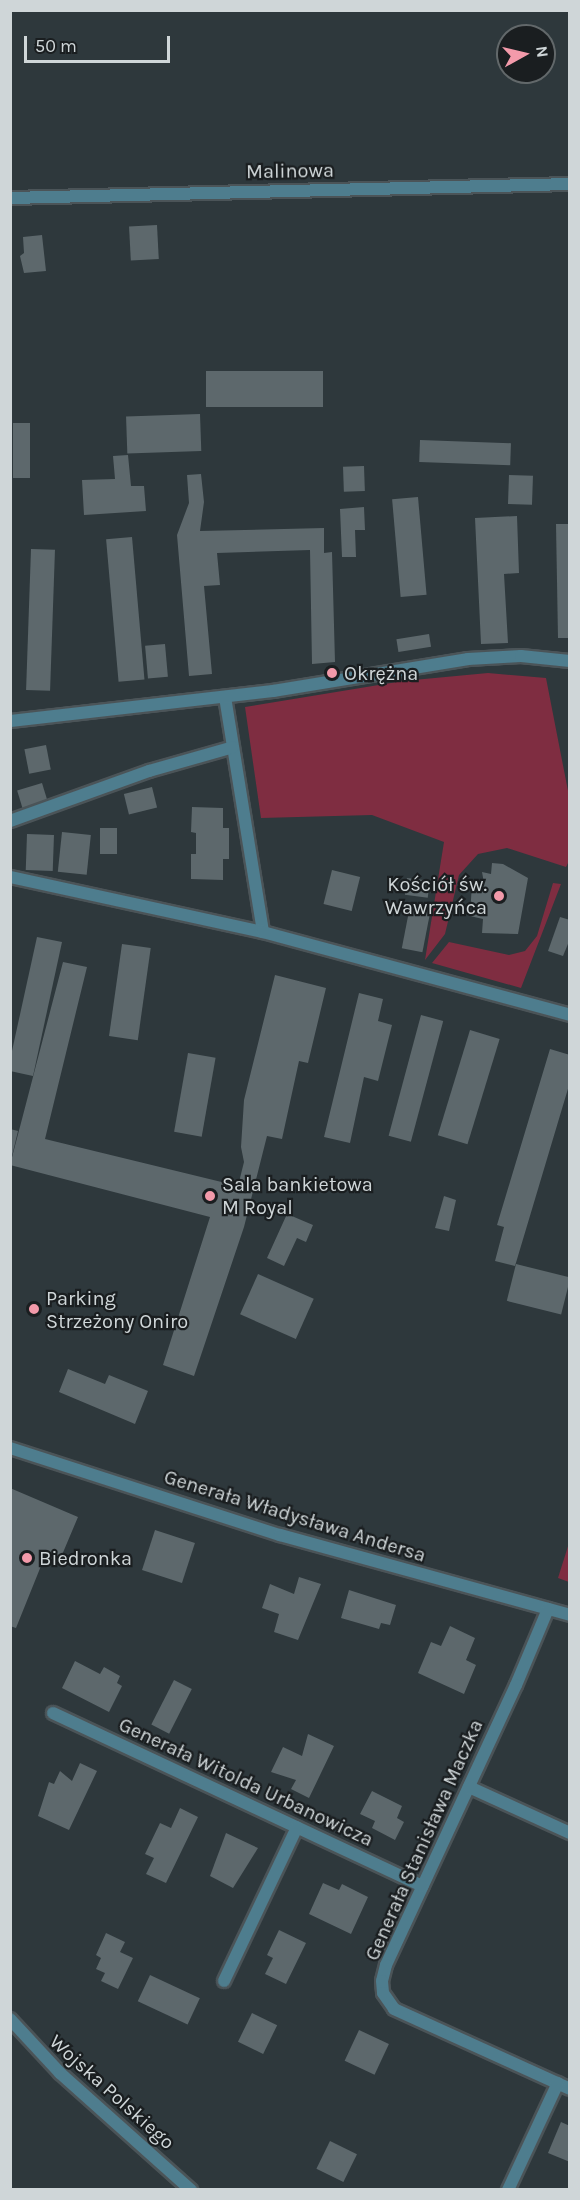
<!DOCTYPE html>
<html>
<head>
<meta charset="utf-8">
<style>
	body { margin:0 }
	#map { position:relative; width:580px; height:2200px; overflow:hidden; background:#2e383c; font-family:Karla,sans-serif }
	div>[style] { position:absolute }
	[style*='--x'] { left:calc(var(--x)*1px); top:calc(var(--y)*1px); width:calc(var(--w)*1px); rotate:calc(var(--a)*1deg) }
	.green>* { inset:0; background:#7f2d41 }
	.building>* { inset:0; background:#5d686c; transform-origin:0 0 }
	.roads { filter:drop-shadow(2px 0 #4b5458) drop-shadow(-2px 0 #4b5458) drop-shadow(0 2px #4b5458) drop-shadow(0 -2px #4b5458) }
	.minor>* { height:12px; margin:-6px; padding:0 6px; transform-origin:6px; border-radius:6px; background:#4e7d8e }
	.tertiary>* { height:12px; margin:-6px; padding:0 6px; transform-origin:6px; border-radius:6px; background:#4e7d8e }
	.dots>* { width:16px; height:16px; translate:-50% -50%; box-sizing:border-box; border:3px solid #1a1e20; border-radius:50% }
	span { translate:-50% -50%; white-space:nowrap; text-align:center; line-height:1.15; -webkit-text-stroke:4.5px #1a1e20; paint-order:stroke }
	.street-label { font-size:20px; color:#cfd6d8 }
	.poi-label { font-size:20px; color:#cfd6d8 }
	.left { translate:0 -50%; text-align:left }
	.right { translate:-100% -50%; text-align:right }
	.frame { position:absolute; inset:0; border:12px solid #cfd6d8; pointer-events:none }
	.north { position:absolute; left:496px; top:24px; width:60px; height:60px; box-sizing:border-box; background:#1a1e20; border:2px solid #62686a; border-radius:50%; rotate:82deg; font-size:16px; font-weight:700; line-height:24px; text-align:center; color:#cfd6d8 }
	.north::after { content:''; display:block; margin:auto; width:21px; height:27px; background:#f39aaa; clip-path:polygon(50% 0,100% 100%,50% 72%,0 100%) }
	.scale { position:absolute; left:24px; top:36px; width:146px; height:27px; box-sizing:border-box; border:3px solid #cfd6d8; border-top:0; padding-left:8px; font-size:18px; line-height:21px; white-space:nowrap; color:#cfd6d8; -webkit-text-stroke:4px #1a1e20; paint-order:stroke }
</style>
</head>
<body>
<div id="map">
	<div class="green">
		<div style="clip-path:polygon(488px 673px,546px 678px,569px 796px,569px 861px,566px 867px,507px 848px,478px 854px,459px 875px,445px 934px,425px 960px,444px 842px,372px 815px,261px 818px,245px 707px,403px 681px)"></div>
		<div style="clip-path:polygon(553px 883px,561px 884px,521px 988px,432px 963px,449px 942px,509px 955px,525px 951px,537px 936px)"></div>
		<div style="clip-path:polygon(569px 1543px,569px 1582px,558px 1578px)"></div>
	</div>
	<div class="building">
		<div style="left:157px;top:225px;width:34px;height:28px;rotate:87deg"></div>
		<div style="clip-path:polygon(42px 235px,46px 271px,24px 273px,20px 256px,24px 253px,23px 237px)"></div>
		<div style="left:206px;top:371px;width:117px;height:36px"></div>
		<div style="left:200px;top:414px;width:37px;height:74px;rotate:88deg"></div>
		<div style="left:13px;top:423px;width:17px;height:55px"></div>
		<div style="left:420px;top:440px;width:91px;height:22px;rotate:2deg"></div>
		<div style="clip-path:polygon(128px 455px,131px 486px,144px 486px,146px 511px,84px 515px,82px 480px,115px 479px,113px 456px)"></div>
		<div style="left:364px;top:466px;width:25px;height:21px;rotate:88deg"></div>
		<div style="clip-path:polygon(201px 474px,204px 502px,200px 531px,324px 528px,324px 553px,332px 552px,335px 662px,312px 664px,310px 550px,217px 553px,220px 585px,204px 586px,212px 674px,189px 676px,177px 535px,189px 503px,187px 475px)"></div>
		<div style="left:509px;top:475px;width:24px;height:29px;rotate:2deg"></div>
		<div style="left:418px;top:497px;width:98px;height:26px;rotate:85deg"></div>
		<div style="clip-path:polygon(364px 507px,365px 530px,355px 530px,356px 557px,342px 557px,340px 509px)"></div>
		<div style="clip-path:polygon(517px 516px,519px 573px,504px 574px,508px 643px,481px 644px,475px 518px)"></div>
		<div style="clip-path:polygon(556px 524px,570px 524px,570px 638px,558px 638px)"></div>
		<div style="left:132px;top:537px;width:143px;height:26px;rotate:85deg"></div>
		<div style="left:31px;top:549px;width:24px;height:141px;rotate:2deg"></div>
		<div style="left:429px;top:634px;width:13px;height:33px;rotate:81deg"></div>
		<div style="left:165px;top:644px;width:33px;height:20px;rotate:85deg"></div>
		<div style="left:46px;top:745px;width:25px;height:22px;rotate:79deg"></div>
		<div style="left:42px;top:783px;width:21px;height:26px;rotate:73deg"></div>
		<div style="left:152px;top:787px;width:21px;height:29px;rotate:76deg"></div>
		<div style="clip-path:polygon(192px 807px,223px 808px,223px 828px,229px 828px,229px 859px,223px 859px,223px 880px,191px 879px,191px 854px,196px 854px,196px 833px,191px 832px)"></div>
		<div style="left:100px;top:828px;width:17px;height:26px"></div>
		<div style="left:62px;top:832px;width:29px;height:40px;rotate:6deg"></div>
		<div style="left:27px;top:834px;width:27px;height:36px;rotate:2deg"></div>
		<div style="clip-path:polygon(492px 863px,503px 864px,528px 878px,518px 934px,482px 933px,483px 919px,470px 916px,472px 883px,484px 883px,482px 872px,491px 874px)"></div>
		<div style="left:332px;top:870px;width:29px;height:35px;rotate:14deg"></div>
		<div style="left:407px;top:878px;width:23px;height:17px;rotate:7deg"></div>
		<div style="left:410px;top:906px;width:21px;height:43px;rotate:11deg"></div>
		<div style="clip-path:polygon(560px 917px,570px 920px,570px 939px,563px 956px,548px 951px)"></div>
		<div style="clip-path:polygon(37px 937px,62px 942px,33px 1076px,10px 1071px,10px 1060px)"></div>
		<div style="left:122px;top:944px;width:29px;height:93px;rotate:8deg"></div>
		<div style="clip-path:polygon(63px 962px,87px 967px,45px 1139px,238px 1186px,244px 1162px,241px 1147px,244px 1100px,275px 975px,326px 988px,308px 1063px,299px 1061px,282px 1139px,267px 1136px,244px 1227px,194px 1376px,163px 1365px,210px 1217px,10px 1165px)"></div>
		<div style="clip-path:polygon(359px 993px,383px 999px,378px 1021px,392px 1025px,378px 1081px,364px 1077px,350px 1143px,324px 1137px)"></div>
		<div style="left:421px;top:1015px;width:23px;height:125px;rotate:15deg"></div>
		<div style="left:470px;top:1030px;width:31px;height:110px;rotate:17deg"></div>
		<div style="clip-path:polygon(550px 1049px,570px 1055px,570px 1082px,515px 1266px,495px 1261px,504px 1227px,497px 1225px)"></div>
		<div style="left:188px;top:1053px;width:28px;height:80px;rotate:10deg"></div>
		<div style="clip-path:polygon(10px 1129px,18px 1131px,11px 1160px,10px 1160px)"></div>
		<div style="clip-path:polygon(444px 1196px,456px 1200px,449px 1231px,435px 1228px)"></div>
		<div style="clip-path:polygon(287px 1214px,313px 1225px,306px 1242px,297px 1238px,284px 1266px,267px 1258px)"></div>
		<div style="left:516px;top:1264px;width:56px;height:38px;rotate:14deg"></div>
		<div style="left:258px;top:1274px;width:61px;height:44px;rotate:24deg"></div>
		<div style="clip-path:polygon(68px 1369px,105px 1384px,109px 1375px,148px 1391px,135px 1424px,59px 1392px)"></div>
		<div style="clip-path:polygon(10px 1488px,78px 1517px,59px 1562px,45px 1556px,16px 1628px,10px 1626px)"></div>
		<div style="left:155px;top:1530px;width:42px;height:42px;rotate:18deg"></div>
		<div style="clip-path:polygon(299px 1577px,321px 1584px,298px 1640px,274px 1632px,279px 1614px,262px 1608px,270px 1584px,294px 1594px)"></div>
		<div style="clip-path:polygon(349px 1590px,396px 1605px,390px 1625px,381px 1623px,379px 1629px,341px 1618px)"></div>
		<div style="clip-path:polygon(450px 1626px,475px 1638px,466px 1660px,476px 1665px,464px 1694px,418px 1673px,431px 1642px,441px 1646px)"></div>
		<div style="clip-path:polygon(75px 1661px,100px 1674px,104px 1667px,120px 1676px,117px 1683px,122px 1686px,109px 1712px,62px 1688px)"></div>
		<div style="left:174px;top:1680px;width:20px;height:50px;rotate:27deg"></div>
		<div style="clip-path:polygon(308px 1734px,334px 1746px,309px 1798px,291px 1789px,296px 1780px,271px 1772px,283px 1747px,302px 1756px)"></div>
		<div style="clip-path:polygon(80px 1763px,97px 1771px,69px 1830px,38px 1816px,49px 1782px,54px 1784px,60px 1771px,72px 1781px)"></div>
		<div style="clip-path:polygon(372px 1791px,402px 1806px,397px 1818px,404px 1822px,395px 1840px,372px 1828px,375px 1821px,360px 1814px)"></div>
		<div style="clip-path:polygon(180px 1808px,198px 1817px,166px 1883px,146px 1874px,154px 1858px,145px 1854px,160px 1823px,171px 1828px)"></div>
		<div style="clip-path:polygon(226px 1833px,258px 1848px,233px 1888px,210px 1876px)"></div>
		<div style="clip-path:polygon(323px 1883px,339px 1890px,342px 1884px,368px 1897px,351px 1934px,309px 1914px)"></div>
		<div style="clip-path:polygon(279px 1930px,306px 1943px,286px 1984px,265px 1974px,273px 1958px,267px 1955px)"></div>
		<div style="clip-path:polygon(106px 1933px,125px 1942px,120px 1952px,133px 1958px,118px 1989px,101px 1981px,105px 1973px,96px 1969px,101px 1958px,96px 1955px)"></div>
		<div style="left:150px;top:1975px;width:55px;height:29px;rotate:25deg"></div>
		<div style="left:252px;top:2013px;width:28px;height:32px;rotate:26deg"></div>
		<div style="left:359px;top:2030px;width:33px;height:34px;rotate:25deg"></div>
		<div style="clip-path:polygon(561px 2122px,570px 2126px,570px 2162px,548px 2153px)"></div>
		<div style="left:330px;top:2141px;width:30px;height:31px;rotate:26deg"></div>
	</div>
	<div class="roads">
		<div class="minor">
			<div style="--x:10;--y:198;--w:560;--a:-1.43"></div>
			<div style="--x:225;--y:697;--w:238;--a:80.8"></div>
			<div style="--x:10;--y:721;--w:265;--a:-6.5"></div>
			<div style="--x:273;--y:691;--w:198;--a:-9.3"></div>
			<div style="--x:468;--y:659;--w:53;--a:-3.2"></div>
			<div style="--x:521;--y:656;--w:49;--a:5.8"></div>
			<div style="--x:10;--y:821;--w:148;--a:-19.8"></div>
			<div style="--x:149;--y:771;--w:87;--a:-15.9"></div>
			<div style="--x:10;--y:877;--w:259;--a:12.3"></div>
			<div style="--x:263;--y:932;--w:318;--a:15.1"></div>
			<div style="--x:10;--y:1448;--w:284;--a:17.9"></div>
			<div style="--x:280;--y:1535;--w:301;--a:15.4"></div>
			<div style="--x:548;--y:1609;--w:82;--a:112.8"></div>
			<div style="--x:516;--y:1685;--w:309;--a:114.9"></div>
			<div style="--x:386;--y:1965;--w:16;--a:104"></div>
			<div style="--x:382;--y:1981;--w:12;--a:85"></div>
			<div style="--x:383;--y:1993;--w:19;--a:55"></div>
			<div style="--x:394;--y:2009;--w:193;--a:24.4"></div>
			<div style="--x:53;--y:1713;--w:408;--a:25.1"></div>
			<div style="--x:469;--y:1787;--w:111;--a:24.5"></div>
			<div style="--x:224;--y:1981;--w:170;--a:-64.6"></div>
			<div style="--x:508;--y:2190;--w:118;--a:-65"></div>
		</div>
		<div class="tertiary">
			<div style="--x:10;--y:2019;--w:74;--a:47.2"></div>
			<div style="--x:60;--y:2073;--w:176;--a:41.8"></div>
		</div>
	</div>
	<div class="dots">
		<div style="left:332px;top:673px;background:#f39aaa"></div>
		<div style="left:499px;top:896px;background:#f39aaa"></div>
		<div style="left:210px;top:1196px;background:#f39aaa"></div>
		<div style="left:34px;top:1309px;background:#f39aaa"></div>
		<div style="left:27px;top:1558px;background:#f39aaa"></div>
	</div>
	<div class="street-label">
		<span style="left:290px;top:171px;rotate:-1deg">Malinowa</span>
		<span style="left:295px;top:1516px;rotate:17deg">Generała Władysława Andersa</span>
		<span style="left:246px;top:1782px;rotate:25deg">Generała Witolda Urbanowicza</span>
		<span style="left:424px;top:1840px;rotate:-66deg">Generała Stanisława Maczka</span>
		<span style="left:112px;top:2092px;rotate:42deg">Wojska Polskiego</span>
	</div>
	<div class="poi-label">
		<span class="left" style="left:344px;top:673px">Okrężna</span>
		<span class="right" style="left:487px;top:896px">Kościół św.<br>Wawrzyńca</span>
		<span class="left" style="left:222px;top:1196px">Sala bankietowa<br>M Royal</span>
		<span class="left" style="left:46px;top:1310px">Parking<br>Strzeżony Oniro</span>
		<span class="left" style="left:39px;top:1558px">Biedronka</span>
	</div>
	<div class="frame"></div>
	<div class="north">N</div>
	<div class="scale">50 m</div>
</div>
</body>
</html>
